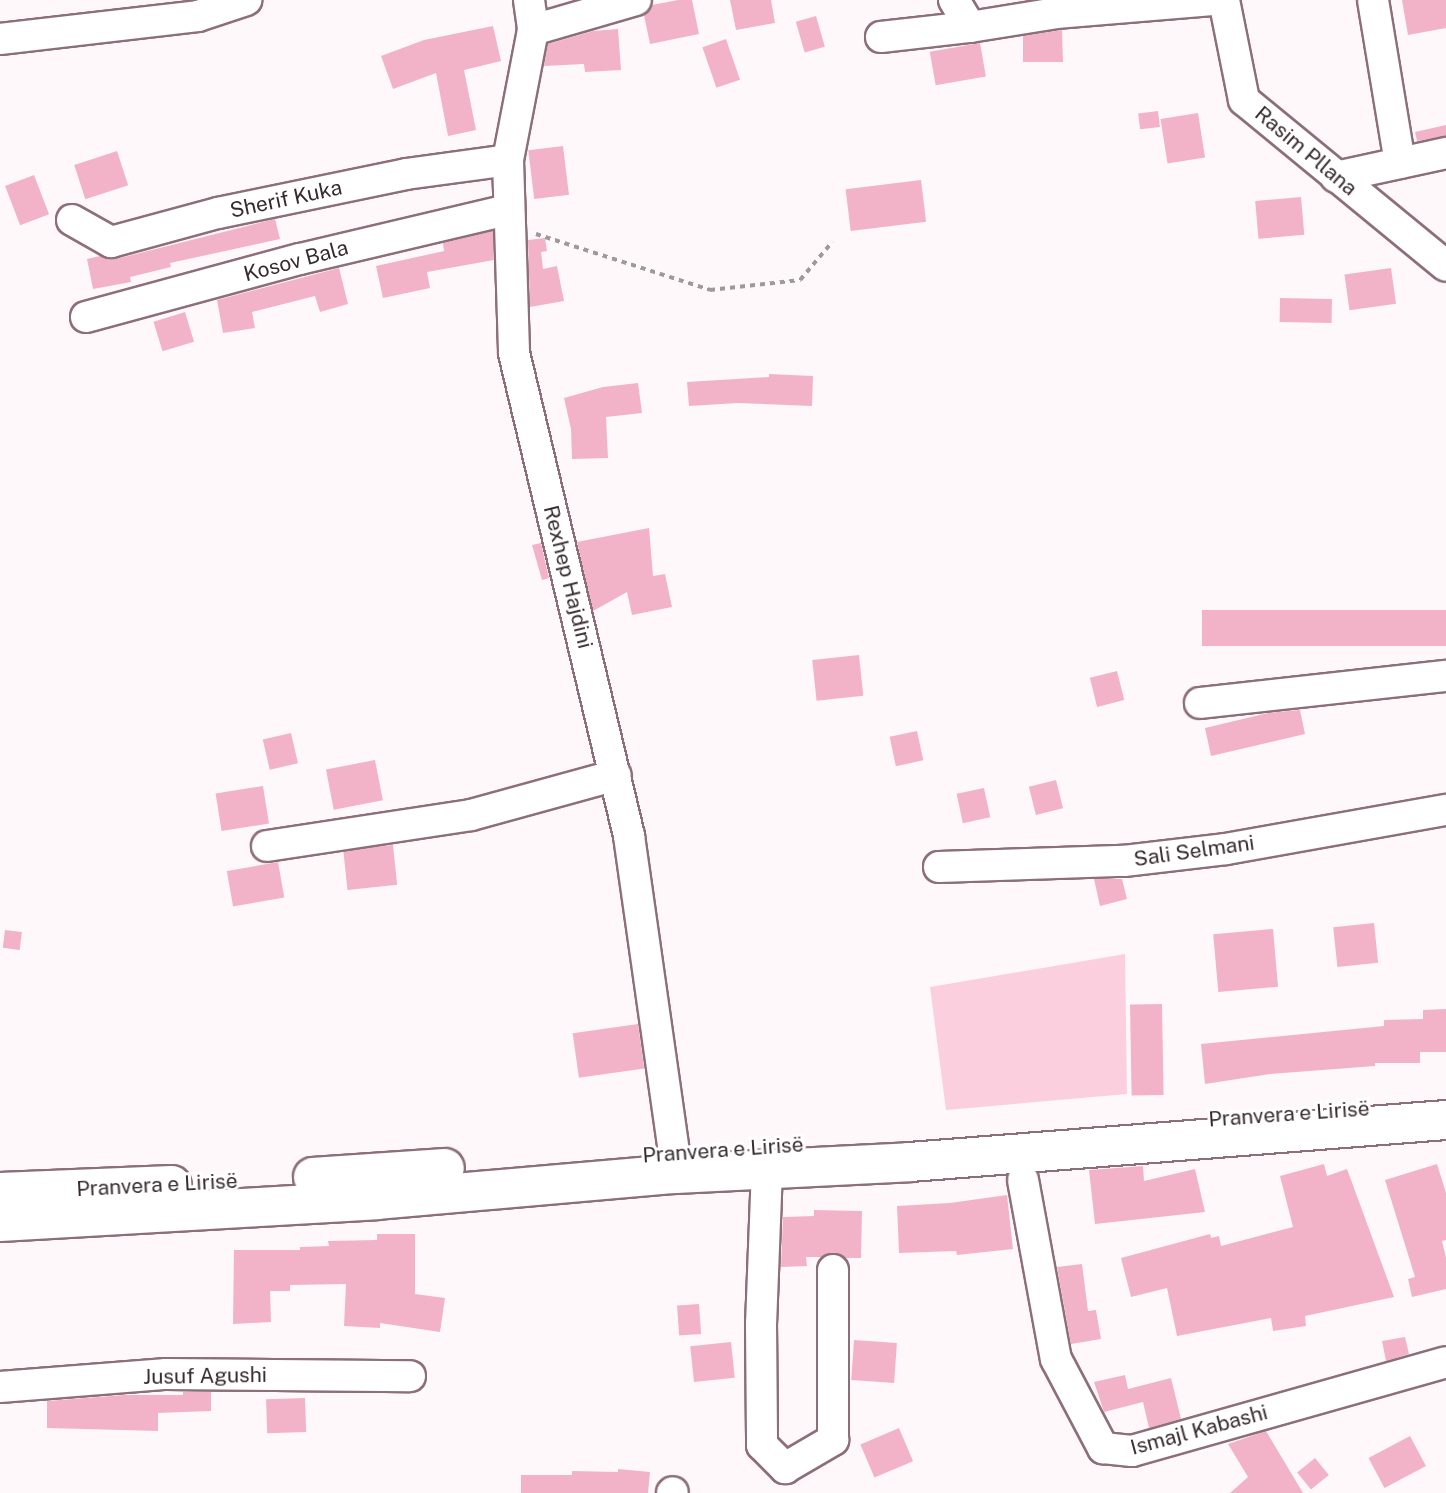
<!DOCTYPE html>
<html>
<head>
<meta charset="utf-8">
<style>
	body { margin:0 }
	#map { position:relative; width:1446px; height:1493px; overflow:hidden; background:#fff8fa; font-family:"Public Sans",sans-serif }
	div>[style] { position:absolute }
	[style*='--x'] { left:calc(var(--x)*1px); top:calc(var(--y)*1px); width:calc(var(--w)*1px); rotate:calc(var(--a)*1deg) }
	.green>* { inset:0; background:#fccfde }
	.building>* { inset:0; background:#f2b3c9; transform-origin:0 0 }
	.path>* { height:3.5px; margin-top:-1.75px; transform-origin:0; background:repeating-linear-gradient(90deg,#a1989b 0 5px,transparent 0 10px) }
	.roads { filter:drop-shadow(2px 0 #8c6f79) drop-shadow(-2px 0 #8c6f79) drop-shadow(0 2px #8c6f79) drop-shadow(0 -2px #8c6f79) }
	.minor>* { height:30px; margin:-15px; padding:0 15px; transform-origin:15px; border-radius:15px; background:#fff }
	.major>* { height:38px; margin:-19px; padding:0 19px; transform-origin:19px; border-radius:19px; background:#fff }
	span { translate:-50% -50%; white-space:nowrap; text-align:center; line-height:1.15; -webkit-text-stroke:6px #fff; paint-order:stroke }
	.street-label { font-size:21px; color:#362a2e }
</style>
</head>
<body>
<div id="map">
	<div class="green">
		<div style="clip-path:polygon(1125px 954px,1127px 1094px,946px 1110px,930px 987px)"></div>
	</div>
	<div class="building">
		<div style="clip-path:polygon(678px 0,692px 0,699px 34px,650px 44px,644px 15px,652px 5px)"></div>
		<div style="clip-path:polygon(730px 0,771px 0,775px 23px,736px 30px)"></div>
		<div style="clip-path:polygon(1402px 0,1446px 0,1446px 28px,1408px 35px)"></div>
		<div style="left:816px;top:16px;width:32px;height:21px;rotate:74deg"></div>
		<div style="clip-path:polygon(493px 26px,501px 61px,464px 70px,476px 130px,448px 136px,436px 73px,393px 89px,381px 56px,424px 40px)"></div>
		<div style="clip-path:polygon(618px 29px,621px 70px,585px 72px,584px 64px,544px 66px,548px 44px,593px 31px)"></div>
		<div style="clip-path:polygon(1062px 30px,1063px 62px,1023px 62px,1023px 36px)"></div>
		<div style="left:726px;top:39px;width:43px;height:25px;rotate:71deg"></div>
		<div style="left:980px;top:43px;width:34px;height:51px;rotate:80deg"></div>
		<div style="left:1158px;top:111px;width:16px;height:20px;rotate:83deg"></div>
		<div style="left:1198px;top:113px;width:45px;height:38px;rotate:81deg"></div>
		<div style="clip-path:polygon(1446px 125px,1446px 136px,1417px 141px,1415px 132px)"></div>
		<div style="left:563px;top:146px;width:49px;height:35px;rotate:83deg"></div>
		<div style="left:117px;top:151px;width:36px;height:45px;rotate:72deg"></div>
		<div style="left:34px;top:175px;width:42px;height:31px;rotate:69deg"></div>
		<div style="left:921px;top:180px;width:42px;height:76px;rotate:83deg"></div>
		<div style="left:1301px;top:197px;width:38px;height:46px;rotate:85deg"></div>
		<div style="clip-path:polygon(275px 219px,280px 239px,170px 263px,171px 267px,130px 277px,131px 282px,93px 289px,87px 259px,100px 256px,116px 259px)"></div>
		<div style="clip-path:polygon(493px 231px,494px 260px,427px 272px,430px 288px,383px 298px,376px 266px,444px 251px,443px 243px)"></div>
		<div style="clip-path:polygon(545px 238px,547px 251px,541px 252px,543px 269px,557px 266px,564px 301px,530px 307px,528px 240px)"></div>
		<div style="clip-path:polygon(339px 268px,348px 304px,320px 312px,315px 296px,252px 312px,255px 328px,223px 333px,217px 300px)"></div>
		<div style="left:1391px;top:268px;width:36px;height:47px;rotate:82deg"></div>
		<div style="left:1280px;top:298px;width:52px;height:24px;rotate:1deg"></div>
		<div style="left:185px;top:312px;width:31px;height:33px;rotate:73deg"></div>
		<div style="clip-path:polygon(769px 374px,813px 376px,812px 406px,738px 403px,689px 406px,687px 382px,769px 377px)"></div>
		<div style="clip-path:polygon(638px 383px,642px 413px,606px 417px,608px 458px,572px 459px,571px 429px,564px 398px,603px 387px)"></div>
		<div style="clip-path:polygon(649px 528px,653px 576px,665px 574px,672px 607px,632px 615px,627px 592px,593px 611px,577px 542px)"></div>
		<div style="clip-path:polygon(541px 543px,549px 578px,542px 580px,532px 545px)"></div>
		<div style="left:1446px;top:610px;width:36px;height:244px;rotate:90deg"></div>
		<div style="left:859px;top:655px;width:41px;height:47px;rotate:84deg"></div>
		<div style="left:1117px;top:671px;width:30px;height:28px;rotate:76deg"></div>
		<div style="clip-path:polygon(1300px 710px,1305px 734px,1211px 756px,1205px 728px,1268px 713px)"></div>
		<div style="left:917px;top:731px;width:30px;height:28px;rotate:78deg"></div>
		<div style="left:291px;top:733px;width:31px;height:29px;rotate:77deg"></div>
		<div style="left:375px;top:760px;width:41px;height:50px;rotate:79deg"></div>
		<div style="left:1056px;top:780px;width:29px;height:28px;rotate:76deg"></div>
		<div style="left:263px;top:786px;width:38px;height:48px;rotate:81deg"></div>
		<div style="left:984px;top:788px;width:30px;height:28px;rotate:78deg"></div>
		<div style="left:393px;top:845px;width:40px;height:50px;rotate:84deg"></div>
		<div style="left:278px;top:862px;width:36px;height:52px;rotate:80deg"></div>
		<div style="clip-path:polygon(1094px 879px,1122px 879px,1127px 899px,1100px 906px)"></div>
		<div style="left:1374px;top:923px;width:40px;height:41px;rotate:84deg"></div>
		<div style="left:1273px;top:929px;width:58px;height:60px;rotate:85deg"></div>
		<div style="left:5px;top:930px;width:17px;height:18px;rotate:7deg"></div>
		<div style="left:1162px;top:1004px;width:91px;height:32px;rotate:89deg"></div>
		<div style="clip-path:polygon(1446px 1009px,1446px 1052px,1420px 1052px,1420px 1063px,1375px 1063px,1375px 1066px,1270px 1074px,1205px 1084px,1201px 1044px,1384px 1026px,1384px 1020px,1423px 1019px,1423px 1010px)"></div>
		<div style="left:638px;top:1024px;width:45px;height:66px;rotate:82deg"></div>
		<div style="clip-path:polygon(1324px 1164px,1327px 1176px,1347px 1169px,1394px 1297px,1305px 1316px,1306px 1326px,1273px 1331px,1271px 1318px,1177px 1336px,1167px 1288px,1131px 1297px,1121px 1258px,1210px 1234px,1211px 1238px,1219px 1236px,1221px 1246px,1293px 1227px,1280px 1176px)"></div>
		<div style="clip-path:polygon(1437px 1164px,1446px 1193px,1446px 1240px,1442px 1241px,1446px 1258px,1446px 1289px,1412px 1297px,1408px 1279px,1415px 1277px,1385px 1180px)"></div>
		<div style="clip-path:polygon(1143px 1166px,1144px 1181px,1195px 1169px,1205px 1212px,1095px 1224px,1089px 1170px)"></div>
		<div style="clip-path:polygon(1007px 1195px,1013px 1249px,957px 1255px,956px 1251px,899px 1253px,897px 1206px,950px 1203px)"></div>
		<div style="clip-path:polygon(814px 1210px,862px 1211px,861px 1258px,845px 1258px,832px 1253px,822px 1257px,806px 1257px,807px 1266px,781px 1267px,783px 1217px,814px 1216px)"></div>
		<div style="clip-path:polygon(377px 1234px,415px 1234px,415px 1294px,445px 1298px,440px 1332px,380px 1323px,380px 1328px,344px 1326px,346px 1284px,290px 1285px,290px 1291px,270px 1291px,271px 1322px,233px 1324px,234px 1250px,300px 1250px,300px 1247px,329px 1246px,328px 1241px,377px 1240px)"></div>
		<div style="clip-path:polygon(1082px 1264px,1088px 1311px,1096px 1310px,1101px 1339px,1071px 1344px,1057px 1267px)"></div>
		<div style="left:699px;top:1304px;width:30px;height:22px;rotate:86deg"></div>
		<div style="clip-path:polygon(1405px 1337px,1409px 1354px,1386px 1361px,1382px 1341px)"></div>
		<div style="left:854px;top:1340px;width:43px;height:40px;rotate:4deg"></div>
		<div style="left:731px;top:1342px;width:36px;height:41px;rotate:84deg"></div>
		<div style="clip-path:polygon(1125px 1375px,1128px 1389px,1171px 1378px,1181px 1419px,1149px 1428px,1143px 1402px,1104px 1412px,1094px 1382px)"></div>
		<div style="clip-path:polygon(183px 1392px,211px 1392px,211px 1411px,158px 1413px,158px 1431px,47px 1428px,47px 1401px,124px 1395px,183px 1395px)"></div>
		<div style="left:305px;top:1398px;width:34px;height:39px;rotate:88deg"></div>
		<div style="left:899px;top:1428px;width:36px;height:42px;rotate:67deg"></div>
		<div style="clip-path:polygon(1266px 1431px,1303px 1493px,1230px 1493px,1248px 1477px,1228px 1444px)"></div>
		<div style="left:1410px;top:1436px;width:34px;height:47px;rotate:62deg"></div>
		<div style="left:1315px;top:1458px;width:22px;height:23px;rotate:51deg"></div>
		<div style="clip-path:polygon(618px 1469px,650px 1472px,648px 1493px,521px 1493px,521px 1475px,572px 1475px,572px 1471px,618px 1472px)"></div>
	</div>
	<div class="path">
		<div style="--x:536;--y:234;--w:183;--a:17.8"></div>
		<div style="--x:710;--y:290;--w:91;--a:-6.3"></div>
		<div style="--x:800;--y:280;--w:50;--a:-49.9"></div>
	</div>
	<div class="roads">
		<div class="minor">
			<div style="--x:529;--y:0;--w:30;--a:82"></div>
			<div style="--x:533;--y:30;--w:132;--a:100.9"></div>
			<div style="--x:508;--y:160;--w:193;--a:88.2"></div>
			<div style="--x:514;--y:353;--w:497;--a:76.6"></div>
			<div style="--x:629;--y:836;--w:320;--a:81.9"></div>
			<div style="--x:954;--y:0;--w:31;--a:59"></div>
			<div style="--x:970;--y:27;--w:87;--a:-9.2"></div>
			<div style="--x:1056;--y:13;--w:160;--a:-4.7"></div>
			<div style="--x:1224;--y:0;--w:102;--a:78.7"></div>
			<div style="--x:1244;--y:100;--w:261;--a:39.4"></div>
			<div style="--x:1373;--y:0;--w:165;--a:80.6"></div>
			<div style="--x:533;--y:30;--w:107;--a:-16.2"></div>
			<div style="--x:881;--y:37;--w:90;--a:-6.4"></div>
			<div style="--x:0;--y:39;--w:199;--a:-6.6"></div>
			<div style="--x:198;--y:16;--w:51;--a:-18.4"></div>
			<div style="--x:1336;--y:177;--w:113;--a:-12.3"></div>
			<div style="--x:72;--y:220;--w:45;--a:29.4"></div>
			<div style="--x:111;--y:242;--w:111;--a:-15.2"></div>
			<div style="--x:218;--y:213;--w:192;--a:-11.7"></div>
			<div style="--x:406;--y:174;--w:103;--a:-7.8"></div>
			<div style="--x:86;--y:317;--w:222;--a:-15.2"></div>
			<div style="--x:300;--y:259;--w:213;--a:-13.3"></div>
			<div style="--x:1200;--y:703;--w:247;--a:-6.3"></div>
			<div style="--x:267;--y:846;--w:206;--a:-8.6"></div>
			<div style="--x:471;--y:815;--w:150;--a:-15.4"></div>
			<div style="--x:939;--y:867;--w:185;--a:-1.9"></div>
			<div style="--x:1124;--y:861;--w:103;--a:-6.7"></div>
			<div style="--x:1226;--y:849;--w:223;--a:-10.1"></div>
			<div style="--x:767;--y:1169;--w:154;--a:92.2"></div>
			<div style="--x:761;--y:1323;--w:122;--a:89.5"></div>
			<div style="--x:762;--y:1445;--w:33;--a:45"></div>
			<div style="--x:785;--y:1468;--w:56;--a:-30.3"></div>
			<div style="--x:833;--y:1440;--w:170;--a:-90"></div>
			<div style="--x:1023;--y:1180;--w:182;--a:79.6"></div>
			<div style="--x:1056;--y:1359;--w:101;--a:62.2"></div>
			<div style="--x:1103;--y:1448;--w:29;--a:6"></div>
			<div style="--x:1132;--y:1451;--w:326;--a:-15.8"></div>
			<div style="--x:0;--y:1387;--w:167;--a:-4.5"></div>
			<div style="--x:166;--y:1374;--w:244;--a:0.5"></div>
			<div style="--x:672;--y:1493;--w:1;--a:-45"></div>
		</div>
		<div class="major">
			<div style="--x:313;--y:1177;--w:132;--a:-3.9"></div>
			<div style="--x:0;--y:1192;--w:172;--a:-2.3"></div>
			<div style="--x:0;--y:1222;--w:377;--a:-3.3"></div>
			<div style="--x:376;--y:1200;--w:300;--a:-5"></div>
			<div style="--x:675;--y:1174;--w:235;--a:-2.9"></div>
			<div style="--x:910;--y:1162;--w:538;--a:-4.48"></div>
		</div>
	</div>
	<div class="street-label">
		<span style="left:1306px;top:151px;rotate:40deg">Rasim Pllana</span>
		<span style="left:286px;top:199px;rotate:-12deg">Sherif Kuka</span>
		<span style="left:296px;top:261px;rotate:-15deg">Kosov Bala</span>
		<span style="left:568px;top:577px;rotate:76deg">Rexhep Hajdini</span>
		<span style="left:1194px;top:851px;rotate:-8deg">Sali Selmani</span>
		<span style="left:1289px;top:1114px;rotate:-4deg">Pranvera e Lirisë</span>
		<span style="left:723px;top:1150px;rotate:-4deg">Pranvera e Lirisë</span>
		<span style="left:157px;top:1185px;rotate:-3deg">Pranvera e Lirisë</span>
		<span style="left:205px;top:1376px;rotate:-1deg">Jusuf Agushi</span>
		<span style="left:1199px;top:1430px;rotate:-15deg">Ismajl Kabashi</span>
	</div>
</div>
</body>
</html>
